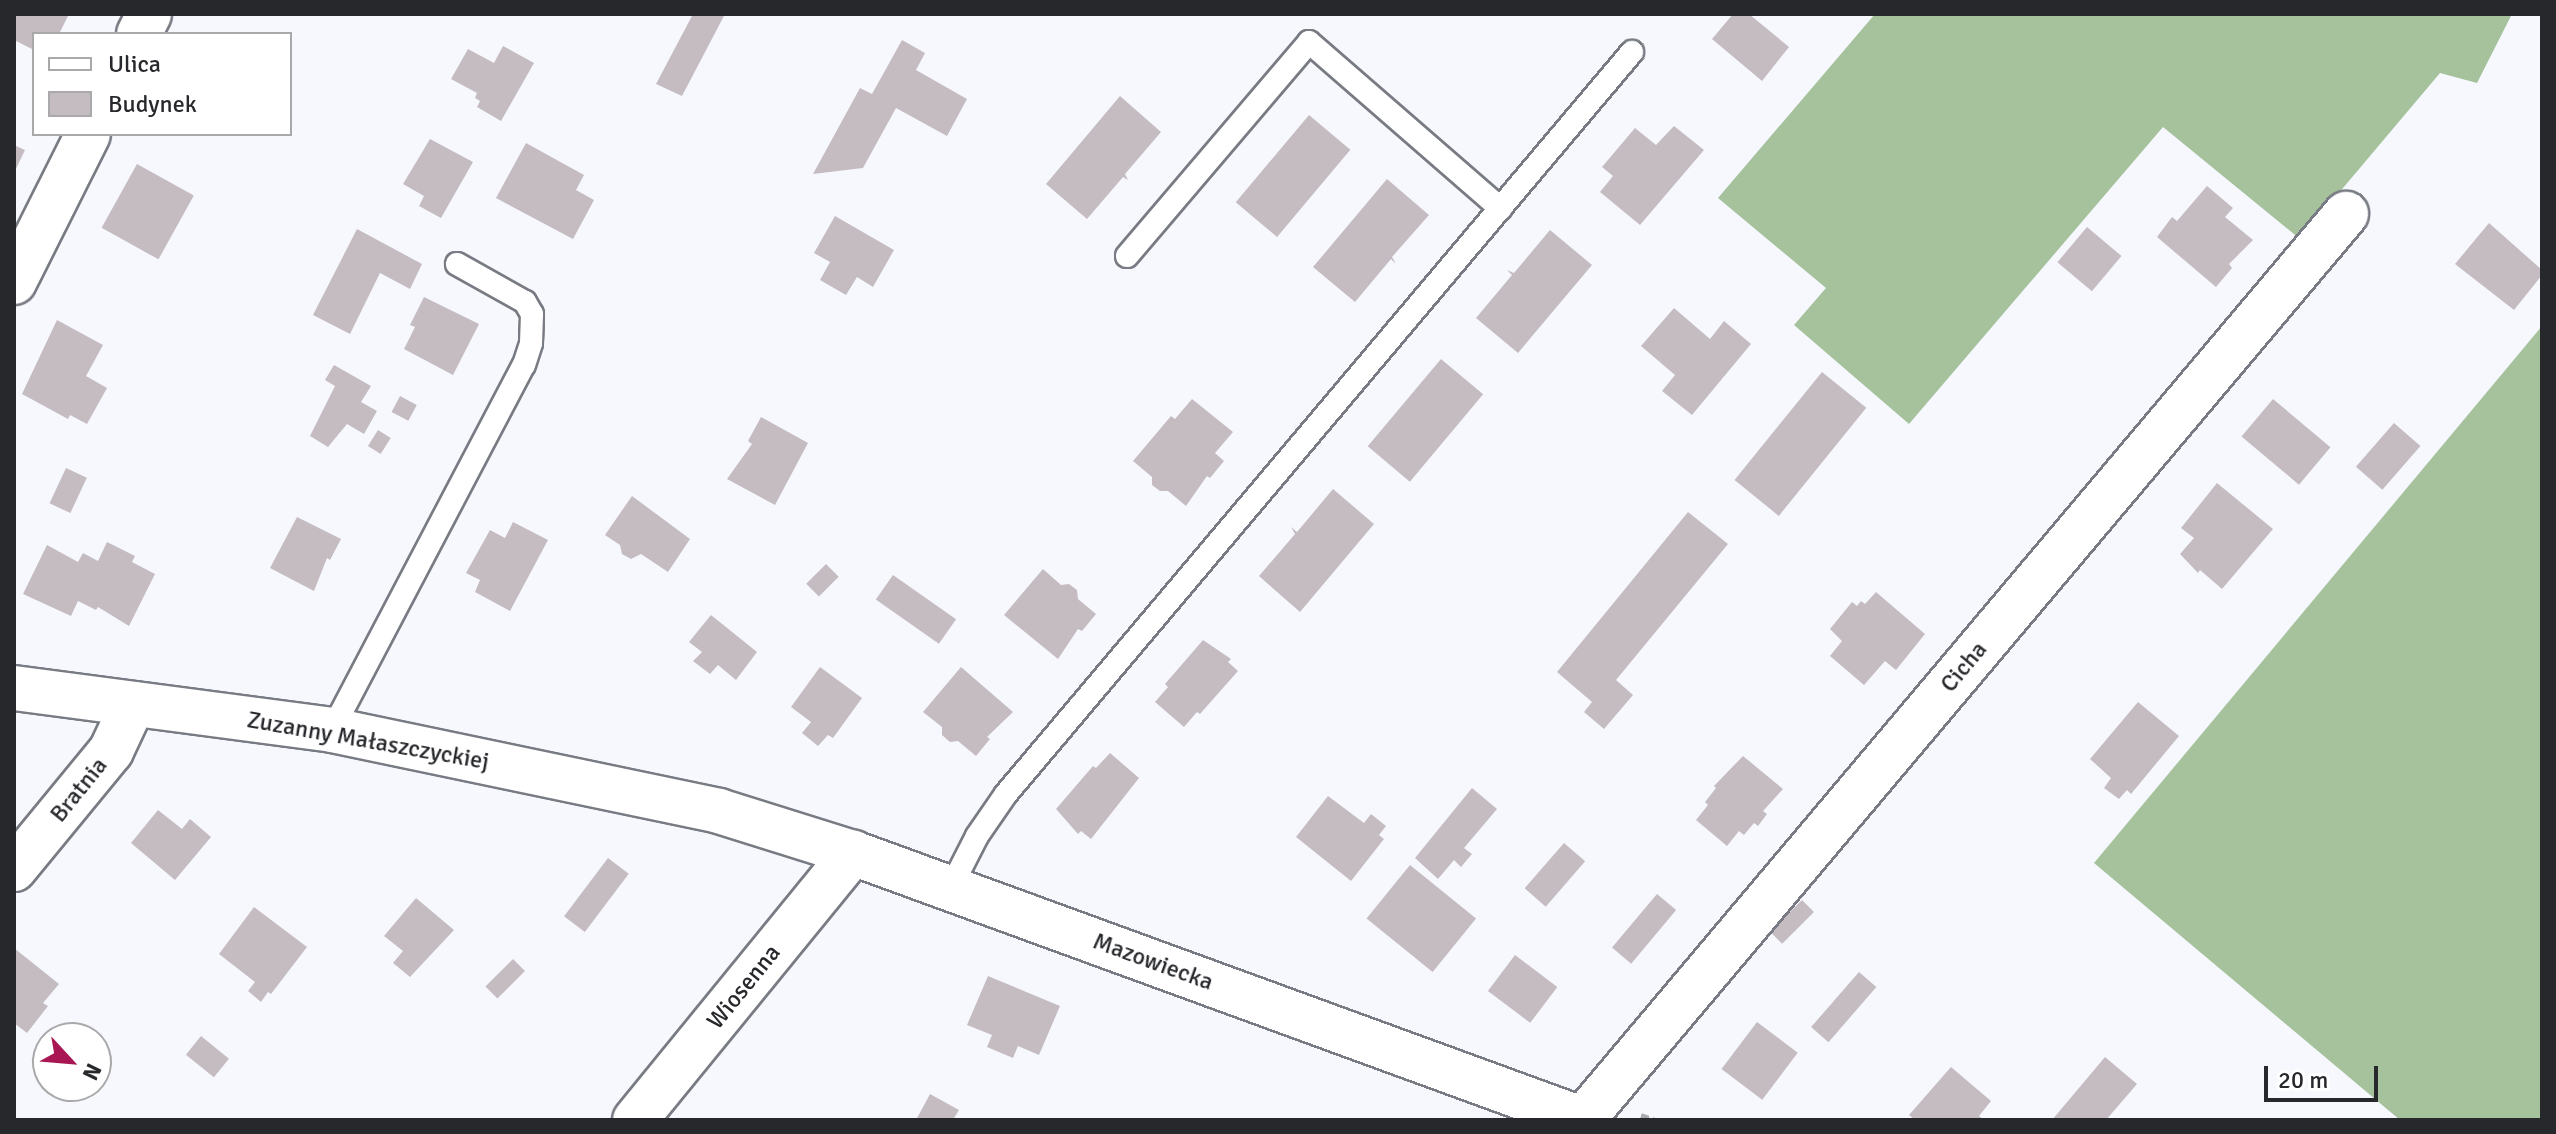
<!DOCTYPE html>
<html>
<head>
<meta charset="utf-8">
<style>
	body { margin:0 }
	#map { position:relative; width:2556px; height:1134px; overflow:hidden; background:#f6f8fe; font-family:Signika,sans-serif }
	div>[style] { position:absolute }
	[style*='--x'] { left:calc(var(--x)*1px); top:calc(var(--y)*1px); width:calc(var(--w)*1px); rotate:calc(var(--a)*1deg) }
	.forest>* { inset:0; background:#a6c29d }
	.building>* { inset:0; background:#c5bcc2; transform-origin:0 0 }
	.path>* { height:5px; margin-top:-2.5px; transform-origin:0; background:repeating-linear-gradient(90deg,#a8aaaf 0 8px,transparent 0 12px) }
	.roads { filter:drop-shadow(2px 0 #787b83) drop-shadow(-2px 0 #787b83) drop-shadow(0 2px #787b83) drop-shadow(0 -2px #787b83) }
	.service>* { height:22px; margin:-11px; padding:0 11px; transform-origin:11px; border-radius:11px; background:#fff }
	.minor>* { height:44px; margin:-22px; padding:0 22px; transform-origin:22px; border-radius:22px; background:#fff }
	.tertiary>* { height:44px; margin:-22px; padding:0 22px; transform-origin:22px; border-radius:22px; background:#fff }
	span { translate:-50% -50%; white-space:nowrap; text-align:center; line-height:1.15; -webkit-text-stroke:8px #fff; paint-order:stroke }
	.street-label { font-size:24px; color:#27282c }
	.frame { position:absolute; inset:0; border:16px solid #27282c; pointer-events:none }
	.legend { position:absolute; left:32px; top:32px; width:260px; height:104px; box-sizing:border-box; background:#fff; border:2px solid #a9a9ab; margin:0; padding:10px 14px; list-style:none; font-size:24px; color:#27282c }
	.legend li { display:flex; align-items:center; gap:16px; height:40px }
	.legend b { width:40px; border:2px solid #a9a9ab }
	.north { position:absolute; left:32px; top:1022px; width:80px; height:80px; box-sizing:border-box; background:#fff; border:2px solid #a9a9ab; border-radius:50%; rotate:116deg; font-size:22px; font-weight:700; line-height:32px; text-align:center; color:#27282c }
	.north::after { content:''; display:block; margin:auto; width:28px; height:36px; background:#a81753; clip-path:polygon(50% 0,100% 100%,50% 72%,0 100%) }
	.scale { position:absolute; left:2264px; top:1066px; width:114px; height:36px; box-sizing:border-box; border:4px solid #27282c; border-top:0; padding-left:10px; font-size:24px; line-height:28px; white-space:nowrap; color:#27282c; -webkit-text-stroke:6px #fff; paint-order:stroke }
</style>
</head>
<body>
<div id="map">
	<div class="forest">
		<div style="clip-path:polygon(1875px 14px,2512px 14px,2477px 83px,2440px 73px,2300px 239px,2163px 127px,1909px 424px,1794px 325px,1826px 288px,1718px 198px)"></div>
		<div style="clip-path:polygon(2542px 326px,2542px 1120px,2400px 1120px,2094px 863px)"></div>
	</div>
	<div class="building">
		<div style="clip-path:polygon(14px 14px,69px 14px,59px 34px,34px 34px,34px 50px,14px 40px)"></div>
		<div style="clip-path:polygon(693px 14px,725px 14px,682px 96px,656px 84px)"></div>
		<div style="clip-path:polygon(1733px 14px,1749px 14px,1789px 47px,1762px 81px,1712px 39px)"></div>
		<div style="clip-path:polygon(902px 40px,925px 53px,916px 70px,967px 99px,947px 136px,896px 108px,863px 168px,813px 174px,860px 88px,872px 94px)"></div>
		<div style="clip-path:polygon(503px 46px,534px 63px,501px 121px,477px 107px,480px 101px,475px 98px,477px 93px,451px 79px,468px 49px,494px 63px)"></div>
		<div style="clip-path:polygon(1120px 96px,1161px 132px,1125px 174px,1128px 180px,1123px 177px,1087px 219px,1046px 184px)"></div>
		<div style="left:1309px;top:115px;width:54px;height:114px;rotate:40deg"></div>
		<div style="clip-path:polygon(1674px 126px,1704px 150px,1640px 225px,1600px 192px,1613px 176px,1602px 167px,1635px 128px,1656px 145px)"></div>
		<div style="clip-path:polygon(430px 139px,473px 162px,441px 218px,419px 206px,424px 196px,403px 184px)"></div>
		<div style="clip-path:polygon(526px 143px,584px 175px,576px 190px,594px 200px,573px 239px,496px 198px)"></div>
		<div style="clip-path:polygon(14px 145px,25px 150px,14px 173px)"></div>
		<div style="left:137px;top:164px;width:65px;height:73px;rotate:29deg"></div>
		<div style="clip-path:polygon(1387px 179px,1429px 215px,1392px 257px,1396px 264px,1391px 259px,1355px 302px,1313px 267px)"></div>
		<div style="clip-path:polygon(2207px 186px,2233px 208px,2225px 217px,2253px 240px,2229px 264px,2232px 268px,2216px 287px,2157px 237px,2172px 217px,2177px 221px)"></div>
		<div style="clip-path:polygon(835px 216px,894px 250px,873px 287px,857px 277px,846px 295px,820px 280px,830px 262px,814px 253px)"></div>
		<div style="clip-path:polygon(2489px 223px,2542px 270px,2542px 275px,2514px 310px,2455px 264px)"></div>
		<div style="left:2087px;top:227px;width:45px;height:46px;rotate:40deg"></div>
		<div style="clip-path:polygon(357px 229px,422px 264px,410px 289px,380px 273px,350px 334px,313px 315px)"></div>
		<div style="clip-path:polygon(1550px 230px,1592px 265px,1518px 353px,1476px 318px,1512px 275px,1507px 270px,1514px 273px)"></div>
		<div style="clip-path:polygon(424px 297px,479px 324px,453px 375px,404px 349px,415px 327px,410px 325px)"></div>
		<div style="clip-path:polygon(1674px 308px,1710px 339px,1724px 321px,1751px 344px,1692px 415px,1662px 391px,1675px 375px,1641px 346px)"></div>
		<div style="clip-path:polygon(57px 320px,103px 345px,86px 376px,107px 388px,87px 424px,70px 415px,68px 419px,22px 394px)"></div>
		<div style="left:1441px;top:359px;width:55px;height:114px;rotate:40deg"></div>
		<div style="clip-path:polygon(334px 365px,371px 386px,361px 402px,377px 411px,364px 434px,347px 424px,328px 447px,310px 436px,335px 386px,325px 380px)"></div>
		<div style="left:1822px;top:372px;width:57px;height:139px;rotate:39deg"></div>
		<div style="left:400px;top:396px;width:19px;height:18px;rotate:28deg"></div>
		<div style="clip-path:polygon(1192px 399px,1233px 432px,1215px 453px,1224px 461px,1210px 478px,1207px 476px,1186px 506px,1168px 491px,1160px 491px,1152px 485px,1152px 477px,1133px 461px,1171px 416px,1175px 419px)"></div>
		<div style="left:2273px;top:399px;width:75px;height:49px;rotate:40deg"></div>
		<div style="clip-path:polygon(761px 417px,808px 443px,775px 505px,727px 479px,752px 444px,748px 441px)"></div>
		<div style="left:2394px;top:423px;width:35px;height:58px;rotate:41deg"></div>
		<div style="left:378px;top:430px;width:15px;height:19px;rotate:32deg"></div>
		<div style="left:66px;top:468px;width:23px;height:39px;rotate:25deg"></div>
		<div style="clip-path:polygon(2217px 483px,2273px 529px,2222px 589px,2200px 570px,2198px 573px,2180px 554px,2194px 538px,2181px 528px)"></div>
		<div style="clip-path:polygon(1333px 489px,1374px 524px,1300px 612px,1259px 576px,1295px 534px,1291px 527px,1297px 532px)"></div>
		<div style="clip-path:polygon(632px 496px,690px 539px,668px 572px,641px 554px,631px 559px,622px 554px,620px 545px,605px 535px)"></div>
		<div style="clip-path:polygon(1688px 512px,1728px 544px,1616px 680px,1633px 695px,1604px 729px,1584px 712px,1592px 702px,1557px 672px)"></div>
		<div style="clip-path:polygon(297px 517px,341px 539px,330px 560px,327px 558px,314px 591px,270px 568px)"></div>
		<div style="clip-path:polygon(513px 522px,548px 540px,510px 611px,475px 592px,480px 580px,466px 573px,490px 530px,505px 538px)"></div>
		<div style="clip-path:polygon(107px 542px,135px 556px,132px 562px,155px 574px,129px 626px,98px 607px,96px 610px,78px 601px,71px 616px,23px 594px,47px 545px,78px 562px,83px 553px,98px 561px)"></div>
		<div style="left:826px;top:564px;width:18px;height:28px;rotate:45deg"></div>
		<div style="clip-path:polygon(1043px 569px,1061px 585px,1069px 584px,1077px 590px,1078px 599px,1096px 614px,1082px 631px,1078px 629px,1058px 659px,1004px 615px)"></div>
		<div style="left:893px;top:575px;width:77px;height:30px;rotate:35deg"></div>
		<div style="clip-path:polygon(1876px 592px,1925px 634px,1896px 670px,1885px 661px,1864px 685px,1830px 656px,1842px 641px,1830px 629px,1852px 602px,1857px 606px,1861px 601px,1865px 604px)"></div>
		<div style="clip-path:polygon(711px 615px,757px 652px,736px 680px,718px 665px,710px 674px,693px 661px,702px 652px,689px 642px)"></div>
		<div style="clip-path:polygon(1203px 640px,1231px 659px,1228px 662px,1238px 671px,1200px 714px,1197px 712px,1184px 727px,1155px 702px,1168px 687px,1165px 684px)"></div>
		<div style="clip-path:polygon(820px 667px,862px 698px,833px 738px,828px 735px,818px 746px,802px 733px,811px 722px,791px 707px)"></div>
		<div style="clip-path:polygon(961px 667px,1013px 712px,987px 737px,990px 739px,976px 756px,958px 741px,950px 742px,942px 735px,942px 727px,923px 712px)"></div>
		<div style="clip-path:polygon(2138px 702px,2179px 736px,2131px 794px,2127px 790px,2119px 799px,2104px 788px,2111px 778px,2090px 759px)"></div>
		<div style="clip-path:polygon(1110px 753px,1139px 778px,1091px 839px,1081px 831px,1078px 834px,1056px 809px,1093px 766px,1096px 768px)"></div>
		<div style="clip-path:polygon(1743px 756px,1783px 789px,1763px 811px,1767px 814px,1758px 826px,1754px 823px,1744px 835px,1739px 831px,1727px 846px,1696px 820px,1708px 805px,1705px 802px,1716px 788px,1714px 786px)"></div>
		<div style="clip-path:polygon(1472px 788px,1497px 809px,1464px 848px,1472px 854px,1461px 867px,1454px 860px,1438px 879px,1415px 858px)"></div>
		<div style="clip-path:polygon(1328px 796px,1364px 823px,1371px 814px,1386px 826px,1379px 835px,1384px 839px,1351px 881px,1296px 837px)"></div>
		<div style="clip-path:polygon(158px 810px,182px 829px,190px 819px,211px 837px,175px 880px,131px 843px)"></div>
		<div style="left:1564px;top:843px;width:28px;height:60px;rotate:41deg"></div>
		<div style="left:608px;top:858px;width:26px;height:73px;rotate:37deg"></div>
		<div style="left:1410px;top:865px;width:85px;height:69px;rotate:39deg"></div>
		<div style="left:1657px;top:894px;width:25px;height:70px;rotate:40deg"></div>
		<div style="clip-path:polygon(416px 898px,454px 930px,410px 977px,393px 963px,403px 951px,384px 936px)"></div>
		<div style="left:1802px;top:900px;width:17px;height:45px;rotate:45deg"></div>
		<div style="clip-path:polygon(254px 907px,307px 947px,271px 994px,268px 992px,261px 1002px,248px 991px,255px 982px,219px 954px)"></div>
		<div style="clip-path:polygon(14px 948px,59px 984px,43px 1003px,48px 1006px,27px 1033px,14px 1023px)"></div>
		<div style="left:1515px;top:955px;width:53px;height:45px;rotate:37deg"></div>
		<div style="left:513px;top:959px;width:17px;height:39px;rotate:45deg"></div>
		<div style="left:1859px;top:972px;width:23px;height:73px;rotate:41deg"></div>
		<div style="clip-path:polygon(988px 976px,1060px 1006px,1039px 1055px,1018px 1046px,1013px 1058px,987px 1047px,992px 1035px,967px 1025px)"></div>
		<div style="left:1757px;top:1022px;width:51px;height:59px;rotate:37deg"></div>
		<div style="left:201px;top:1036px;width:36px;height:24px;rotate:39deg"></div>
		<div style="clip-path:polygon(2105px 1057px,2137px 1084px,2106px 1120px,2052px 1120px)"></div>
		<div style="clip-path:polygon(1951px 1067px,1991px 1101px,1979px 1116px,1984px 1120px,1915px 1120px,1909px 1115px)"></div>
		<div style="clip-path:polygon(930px 1094px,959px 1110px,953px 1120px,916px 1120px)"></div>
	</div>
	<div class="path">
		<div style="--x:1641;--y:1115;--w:15;--a:20"></div>
	</div>
	<div class="roads">
		<div class="service">
			<div style="--x:1127;--y:256;--w:281;--a:-49.6"></div>
			<div style="--x:1309;--y:42;--w:254;--a:41"></div>
			<div style="--x:332;--y:730;--w:412;--a:-62.3"></div>
			<div style="--x:524;--y:365;--w:23;--a:-72"></div>
			<div style="--x:531;--y:343;--w:29;--a:-88"></div>
			<div style="--x:532;--y:314;--w:14;--a:-120"></div>
			<div style="--x:525;--y:302;--w:78;--a:-150.8"></div>
			<div style="--x:950;--y:889;--w:59;--a:-63"></div>
			<div style="--x:977;--y:836;--w:51;--a:-55.4"></div>
			<div style="--x:1006;--y:794;--w:971;--a:-49.85"></div>
		</div>
		<div class="minor">
			<div style="--x:139;--y:34;--w:22;--a:-63"></div>
			<div style="--x:14;--y:282;--w:165;--a:-63.4"></div>
			<div style="--x:14;--y:869;--w:153;--a:-50.6"></div>
			<div style="--x:111;--y:751;--w:52;--a:-64.9"></div>
			<div style="--x:1583;--y:1119;--w:1184;--a:-49.87"></div>
			<div style="--x:635;--y:1120;--w:345;--a:-50.8"></div>
		</div>
		<div class="tertiary">
			<div style="--x:14;--y:688;--w:321;--a:7.5"></div>
			<div style="--x:332;--y:730;--w:395;--a:11.8"></div>
			<div style="--x:719;--y:811;--w:140;--a:17.4"></div>
			<div style="--x:853;--y:853;--w:778;--a:20.06"></div>
		</div>
	</div>
	<div class="street-label">
		<span style="left:1964px;top:667px;rotate:-50deg">Cicha</span>
		<span style="left:368px;top:741px;rotate:10deg">Zuzanny Małaszczyckiej</span>
		<span style="left:79px;top:790px;rotate:-51deg">Bratnia</span>
		<span style="left:1153px;top:962px;rotate:20deg">Mazowiecka</span>
		<span style="left:744px;top:987px;rotate:-51deg">Wiosenna</span>
	</div>
	<div class="frame"></div>
	<ul class="legend">
	<li><b style="height:10px;background:#fff"></b>Ulica</li>
	<li><b style="height:22px;background:#c5bcc2"></b>Budynek</li>
	</ul>
	<div class="north">N</div>
	<div class="scale">20 m</div>
</div>
</body>
</html>
